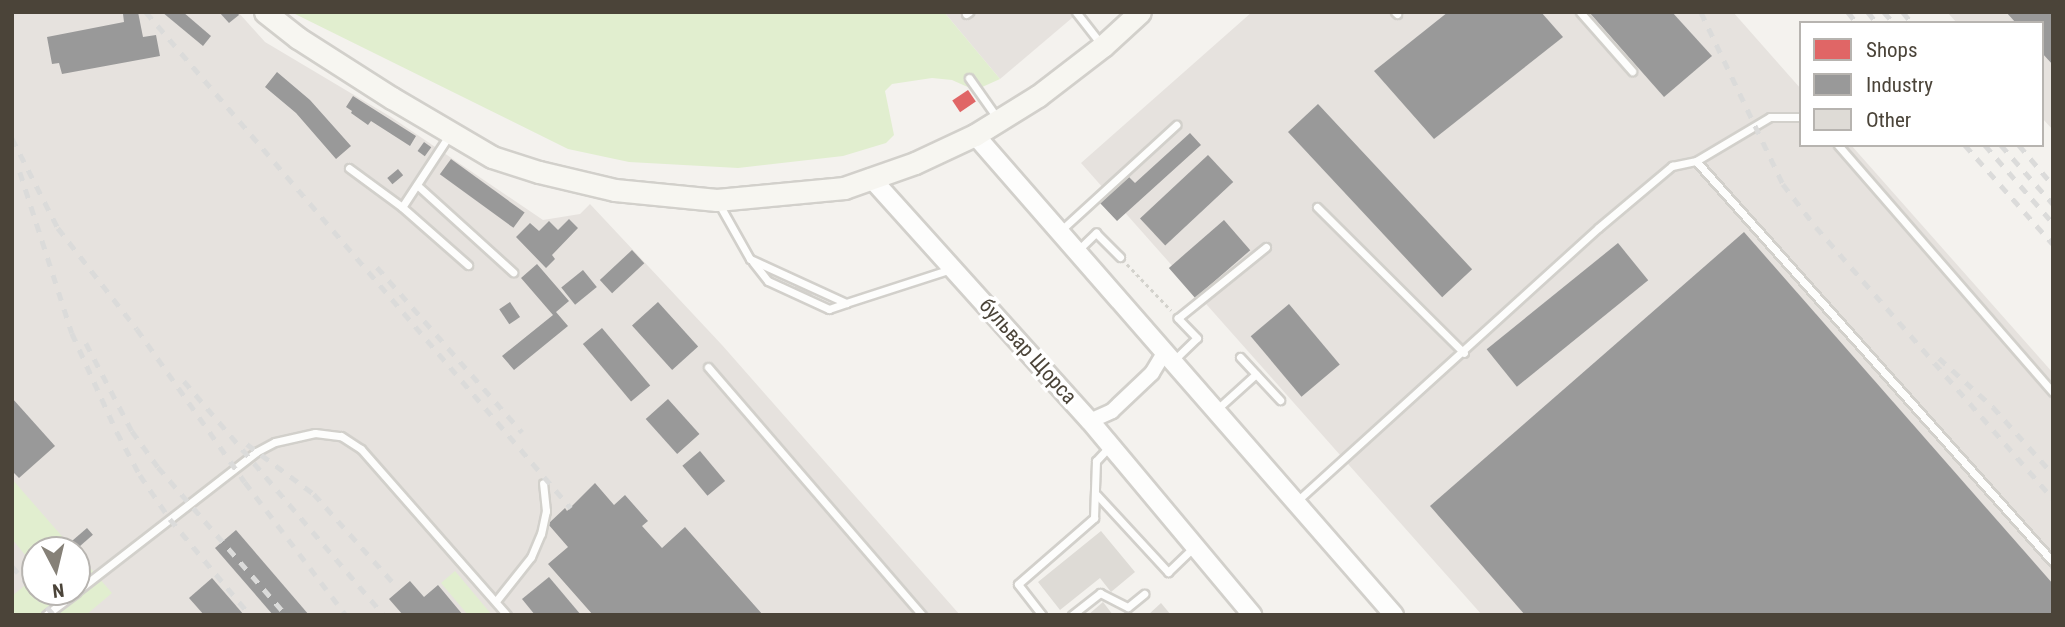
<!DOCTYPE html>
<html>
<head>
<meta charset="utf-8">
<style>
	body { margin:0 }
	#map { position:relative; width:2065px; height:627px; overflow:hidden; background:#f4f2ee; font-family:"Roboto Condensed",sans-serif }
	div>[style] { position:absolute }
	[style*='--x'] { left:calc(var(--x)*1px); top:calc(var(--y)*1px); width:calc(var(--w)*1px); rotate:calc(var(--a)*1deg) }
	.industrial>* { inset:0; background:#e6e2de }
	.green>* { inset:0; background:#e1eecf }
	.shops>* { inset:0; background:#e06666; transform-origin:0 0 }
	.industry>* { inset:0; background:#999; transform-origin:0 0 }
	.building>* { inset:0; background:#dedbd6; transform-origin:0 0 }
	.path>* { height:2.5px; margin-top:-1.25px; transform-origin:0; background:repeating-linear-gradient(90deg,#d3d2cc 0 3.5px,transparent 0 7px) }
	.roads { filter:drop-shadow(2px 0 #d2d0cb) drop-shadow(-2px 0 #d2d0cb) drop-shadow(0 2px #d2d0cb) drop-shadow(0 -2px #d2d0cb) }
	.service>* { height:7px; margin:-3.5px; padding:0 3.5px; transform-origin:3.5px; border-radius:3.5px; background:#fdfdfc }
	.minor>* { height:14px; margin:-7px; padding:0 7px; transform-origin:7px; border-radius:7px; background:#fdfdfc }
	.tertiary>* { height:18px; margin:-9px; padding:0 9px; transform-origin:9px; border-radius:9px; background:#fdfdfc }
	.secondary>* { height:21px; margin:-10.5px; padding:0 10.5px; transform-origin:10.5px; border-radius:10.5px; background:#f7f6f1 }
	.rail>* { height:4.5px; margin-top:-2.25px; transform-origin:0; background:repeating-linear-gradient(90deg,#dbdbda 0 9px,transparent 0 18px) }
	span { translate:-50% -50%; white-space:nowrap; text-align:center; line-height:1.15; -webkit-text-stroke:7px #fff; paint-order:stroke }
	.street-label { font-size:21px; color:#4b4439 }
	.frame { position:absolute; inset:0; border:14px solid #4b4439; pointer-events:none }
	.legend { position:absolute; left:1799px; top:21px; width:245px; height:126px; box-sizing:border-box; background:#fff; border:2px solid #b7b4b0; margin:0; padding:9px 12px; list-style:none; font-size:21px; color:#4b4439 }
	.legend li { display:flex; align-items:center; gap:14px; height:35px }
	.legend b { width:35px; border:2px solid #b7b4b0 }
	.north { position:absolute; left:21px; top:536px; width:70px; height:70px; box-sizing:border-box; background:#fff; border:2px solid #b7b4b0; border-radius:50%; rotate:173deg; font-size:19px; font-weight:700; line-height:28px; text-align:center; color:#4b4439 }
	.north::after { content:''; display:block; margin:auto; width:24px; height:32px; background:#868178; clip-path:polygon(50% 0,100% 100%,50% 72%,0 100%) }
</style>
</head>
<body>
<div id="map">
	<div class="industrial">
		<div style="clip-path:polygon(evenodd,12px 12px,238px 12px,265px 42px,391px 117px,543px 220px,580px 214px,590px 204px,722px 345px,960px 615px,12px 615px,12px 12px,35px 550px,77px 550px,77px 592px,35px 592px,35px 550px)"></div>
		<div style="clip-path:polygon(944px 12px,1079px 12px,1000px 79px)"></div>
		<div style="clip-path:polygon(1252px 12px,1733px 12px,1801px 89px,1801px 145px,1851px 145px,2053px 373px,2053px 615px,1482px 615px,1081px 163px)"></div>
		<div style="clip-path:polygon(1947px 12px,2053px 12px,2053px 130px,2042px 118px,2042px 23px,1957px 23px)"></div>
	</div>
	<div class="green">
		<div style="clip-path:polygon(291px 12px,944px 12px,1000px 79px,980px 88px,970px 88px,952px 80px,932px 78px,892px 84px,885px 91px,894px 135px,886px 143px,843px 156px,738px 168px,629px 162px,568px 149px)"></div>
		<div style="clip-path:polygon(12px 479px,74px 550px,35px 550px,35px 567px,12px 539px)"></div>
		<div style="clip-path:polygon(77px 553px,112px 593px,86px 615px,12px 615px,12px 596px,35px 577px,35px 592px,77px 592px)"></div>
		<div style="clip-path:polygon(455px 571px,492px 615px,468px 615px,441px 583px)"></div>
	</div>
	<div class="shops">
		<div style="left:968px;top:90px;width:14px;height:19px;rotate:56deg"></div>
	</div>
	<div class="industry">
		<div style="clip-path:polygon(138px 12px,143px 37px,156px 35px,160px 56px,62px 74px,59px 63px,52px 64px,47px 37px,124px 22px,123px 14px)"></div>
		<div style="clip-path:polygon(162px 12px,183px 12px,211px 36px,203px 46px)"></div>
		<div style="clip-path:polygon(219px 12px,237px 12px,239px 15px,229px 23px)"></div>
		<div style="clip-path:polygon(1448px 12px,1541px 12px,1563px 37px,1434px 139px,1374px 71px)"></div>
		<div style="clip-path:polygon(1589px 12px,1672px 12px,1712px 56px,1664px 97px)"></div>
		<div style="clip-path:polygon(2006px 12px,2053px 12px,2053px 65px,2042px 53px,2042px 23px,2016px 23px)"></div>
		<div style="clip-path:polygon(277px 72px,310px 100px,351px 146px,336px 159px,296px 113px,265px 87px)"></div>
		<div style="clip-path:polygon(353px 96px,416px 136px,410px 146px,371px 121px,368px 125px,351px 113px,352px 111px,346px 107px)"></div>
		<div style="left:1318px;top:104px;width:226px;height:41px;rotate:47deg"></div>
		<div style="clip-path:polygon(1190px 133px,1201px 145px,1117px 221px,1100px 203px,1129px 177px,1135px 183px)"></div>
		<div style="left:424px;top:142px;width:9px;height:11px;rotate:36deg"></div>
		<div style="left:1208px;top:155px;width:37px;height:93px;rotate:47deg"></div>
		<div style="left:451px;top:159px;width:91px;height:19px;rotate:36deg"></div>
		<div style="left:398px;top:169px;width:8px;height:14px;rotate:50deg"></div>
		<div style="clip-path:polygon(569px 219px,578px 228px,552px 255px,555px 259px,546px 268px,516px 237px,530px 223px,539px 231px,549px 221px,558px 230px)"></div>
		<div style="left:1224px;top:220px;width:40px;height:73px;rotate:49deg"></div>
		<div style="clip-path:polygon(1744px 232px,2053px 584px,2053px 615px,1525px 615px,1430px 506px)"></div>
		<div style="left:1618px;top:243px;width:48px;height:169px;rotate:51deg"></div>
		<div style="left:632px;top:250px;width:18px;height:44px;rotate:47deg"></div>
		<div style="clip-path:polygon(537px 264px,569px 301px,556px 312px,568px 326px,514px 370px,502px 356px,553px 315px,521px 278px)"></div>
		<div style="left:583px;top:270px;width:22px;height:28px;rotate:51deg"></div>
		<div style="left:510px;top:302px;width:18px;height:13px;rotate:56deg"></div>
		<div style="left:658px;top:302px;width:60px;height:35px;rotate:48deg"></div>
		<div style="left:1289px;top:304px;width:79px;height:50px;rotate:50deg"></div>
		<div style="left:602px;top:328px;width:75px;height:25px;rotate:50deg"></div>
		<div style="clip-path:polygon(12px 398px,55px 446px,19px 478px,12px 471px)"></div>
		<div style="left:668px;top:399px;width:47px;height:30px;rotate:48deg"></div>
		<div style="left:700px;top:451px;width:39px;height:23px;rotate:50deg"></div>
		<div style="clip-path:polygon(595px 483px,614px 505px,625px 495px,648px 521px,642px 526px,662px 548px,685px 527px,763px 615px,593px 615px,548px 564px,568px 547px,548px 524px,565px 508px,567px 511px)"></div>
		<div style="left:87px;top:528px;width:9px;height:23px;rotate:49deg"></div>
		<div style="clip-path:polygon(236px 530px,309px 615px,273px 615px,215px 548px)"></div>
		<div style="clip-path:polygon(549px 577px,581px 615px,535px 615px,522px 599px)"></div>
		<div style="clip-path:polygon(212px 578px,244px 615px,204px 615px,189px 598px)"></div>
		<div style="clip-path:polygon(410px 581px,424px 597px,438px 585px,463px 615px,403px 615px,389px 599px)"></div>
	</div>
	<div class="building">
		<div style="left:799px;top:279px;width:19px;height:17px;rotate:28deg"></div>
		<div style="clip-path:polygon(1101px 531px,1135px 572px,1111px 592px,1100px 578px,1060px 610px,1038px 582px)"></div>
		<div style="clip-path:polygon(1103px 602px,1113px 615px,1088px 615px)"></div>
		<div style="clip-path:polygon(1161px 603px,1171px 615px,1148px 615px)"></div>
	</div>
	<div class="path">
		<div style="--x:1127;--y:264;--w:64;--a:46.3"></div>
	</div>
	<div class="roads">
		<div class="service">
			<div style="--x:1076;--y:12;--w:39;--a:52"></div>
			<div style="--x:1395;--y:12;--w:3;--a:45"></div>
			<div style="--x:1580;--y:12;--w:79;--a:48.6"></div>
			<div style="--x:966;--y:14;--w:4;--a:-34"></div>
			<div style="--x:969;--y:78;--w:50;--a:54.7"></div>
			<div style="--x:450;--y:134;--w:87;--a:123.3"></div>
			<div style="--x:402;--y:207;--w:88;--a:41.3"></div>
			<div style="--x:1838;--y:145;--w:327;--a:49"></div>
			<div style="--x:1696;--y:161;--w:86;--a:-30.7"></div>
			<div style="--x:1770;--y:117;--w:31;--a:0"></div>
			<div style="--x:349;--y:168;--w:66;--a:36.3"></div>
			<div style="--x:417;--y:185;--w:130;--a:42.2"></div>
			<div style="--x:719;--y:204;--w:63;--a:60.6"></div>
			<div style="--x:750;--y:259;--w:106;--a:24.6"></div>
			<div style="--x:846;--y:303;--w:110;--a:-17.9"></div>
			<div style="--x:1317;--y:207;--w:207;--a:44.8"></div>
			<div style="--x:1059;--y:232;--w:159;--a:-42.4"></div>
			<div style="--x:1076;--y:252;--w:28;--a:-44"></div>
			<div style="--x:1096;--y:233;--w:34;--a:45"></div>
			<div style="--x:753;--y:262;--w:24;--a:52"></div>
			<div style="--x:768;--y:281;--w:67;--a:24.7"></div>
			<div style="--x:829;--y:309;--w:18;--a:-19"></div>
			<div style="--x:1240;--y:357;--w:59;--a:47.1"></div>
			<div style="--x:1173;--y:361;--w:33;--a:-44"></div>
			<div style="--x:1197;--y:338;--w:28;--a:-134"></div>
			<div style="--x:1178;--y:318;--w:113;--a:-38.9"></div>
			<div style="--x:708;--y:367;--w:328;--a:49.2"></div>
			<div style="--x:1215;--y:411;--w:55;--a:-42.1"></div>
			<div style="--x:1097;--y:495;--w:105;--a:47.3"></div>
			<div style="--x:1168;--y:572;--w:35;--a:-44"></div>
			<div style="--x:1297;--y:501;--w:406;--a:-42.2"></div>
			<div style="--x:1598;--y:228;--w:97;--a:-40"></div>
			<div style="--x:1672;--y:166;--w:25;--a:-12"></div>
			<div style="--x:1696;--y:161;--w:537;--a:48.32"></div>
			<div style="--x:77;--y:591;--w:227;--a:-37.8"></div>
			<div style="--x:256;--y:452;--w:21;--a:-28"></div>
			<div style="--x:275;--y:442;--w:41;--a:-12.7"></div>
			<div style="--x:315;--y:433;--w:26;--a:7"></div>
			<div style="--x:341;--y:436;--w:24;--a:33"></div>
			<div style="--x:361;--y:449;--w:221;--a:48.7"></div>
			<div style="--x:496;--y:601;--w:56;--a:-51.5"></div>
			<div style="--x:531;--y:557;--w:25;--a:-67"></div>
			<div style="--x:541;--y:534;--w:24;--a:-78"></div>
			<div style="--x:546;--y:511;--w:28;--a:-96"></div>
			<div style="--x:46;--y:615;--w:38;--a:-37"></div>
			<div style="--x:1042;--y:615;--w:39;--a:-128"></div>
			<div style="--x:1018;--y:584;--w:101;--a:-41"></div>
			<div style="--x:1094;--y:518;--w:57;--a:-88"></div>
			<div style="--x:1096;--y:461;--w:19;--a:-47"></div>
			<div style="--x:1072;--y:615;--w:36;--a:-38"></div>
			<div style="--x:1100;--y:593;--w:31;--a:27"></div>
			<div style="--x:1128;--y:607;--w:21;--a:-39"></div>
		</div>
		<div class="minor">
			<div style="--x:1090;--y:421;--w:24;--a:-24"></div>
			<div style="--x:1112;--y:411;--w:55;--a:-43.5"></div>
			<div style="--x:1152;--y:373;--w:23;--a:-59"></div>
		</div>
		<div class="tertiary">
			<div style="--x:975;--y:135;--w:637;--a:48.88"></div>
			<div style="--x:871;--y:178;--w:327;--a:48"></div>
			<div style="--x:1090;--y:421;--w:253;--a:50.1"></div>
		</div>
		<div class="secondary">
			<div style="--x:265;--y:12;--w:42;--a:38.2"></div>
			<div style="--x:298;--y:38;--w:112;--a:32.6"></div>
			<div style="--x:392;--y:98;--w:116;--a:30.5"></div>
			<div style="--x:492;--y:157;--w:49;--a:17.7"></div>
			<div style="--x:539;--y:172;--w:78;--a:13.3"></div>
			<div style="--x:615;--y:190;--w:102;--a:5.6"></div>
			<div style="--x:717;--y:200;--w:128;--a:-5.4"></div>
			<div style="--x:844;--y:188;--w:75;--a:-19.4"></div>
			<div style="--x:915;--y:163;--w:66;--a:-25"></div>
			<div style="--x:975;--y:135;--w:74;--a:-31.8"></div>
			<div style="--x:1038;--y:96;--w:82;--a:-37.6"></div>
			<div style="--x:1103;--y:46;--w:50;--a:-42.6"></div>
		</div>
	</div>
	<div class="rail">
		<div style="--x:146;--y:12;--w:653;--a:49.41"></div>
		<div style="--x:1701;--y:12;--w:191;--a:64.5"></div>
		<div style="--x:1783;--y:184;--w:54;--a:52.5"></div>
		<div style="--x:1816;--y:227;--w:361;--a:48.9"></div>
		<div style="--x:1848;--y:12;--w:14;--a:51"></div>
		<div style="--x:1868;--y:12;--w:14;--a:51"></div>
		<div style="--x:1884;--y:12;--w:15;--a:48"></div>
		<div style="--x:1903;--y:12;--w:14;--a:51"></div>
		<div style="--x:12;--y:138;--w:101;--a:62.9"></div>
		<div style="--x:58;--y:228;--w:128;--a:52"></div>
		<div style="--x:137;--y:329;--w:187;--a:54.8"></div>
		<div style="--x:245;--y:482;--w:167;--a:52.8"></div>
		<div style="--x:1965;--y:145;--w:132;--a:48.4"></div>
		<div style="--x:1985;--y:145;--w:103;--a:48.9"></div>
		<div style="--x:2001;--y:145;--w:79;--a:48.6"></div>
		<div style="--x:2019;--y:145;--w:52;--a:49.6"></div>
		<div style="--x:20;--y:172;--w:169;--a:72.1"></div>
		<div style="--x:72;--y:333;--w:109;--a:65.6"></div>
		<div style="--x:117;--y:432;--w:49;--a:61.9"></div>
		<div style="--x:140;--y:475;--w:53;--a:55.7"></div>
		<div style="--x:170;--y:519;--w:125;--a:50.2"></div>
		<div style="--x:377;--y:267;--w:220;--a:48.7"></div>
		<div style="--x:86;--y:343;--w:99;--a:62.4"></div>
		<div style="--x:132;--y:431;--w:44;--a:54.2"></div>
		<div style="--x:158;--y:467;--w:196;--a:49.1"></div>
		<div style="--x:1939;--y:358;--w:73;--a:42.2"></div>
		<div style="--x:1993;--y:407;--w:90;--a:48.2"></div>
		<div style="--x:184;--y:381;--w:308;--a:49.5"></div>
		<div style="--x:247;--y:444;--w:84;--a:36.7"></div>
		<div style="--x:314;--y:494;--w:126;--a:48.2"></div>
		<div style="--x:12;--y:566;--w:65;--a:49.4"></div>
	</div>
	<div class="street-label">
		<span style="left:1028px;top:351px;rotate:48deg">бульвар Щорса</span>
	</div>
	<div class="frame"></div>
	<ul class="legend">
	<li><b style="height:19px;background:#e06666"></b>Shops</li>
	<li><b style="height:19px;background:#999"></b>Industry</li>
	<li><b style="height:19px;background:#dedbd6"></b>Other</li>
	</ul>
	<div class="north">N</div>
</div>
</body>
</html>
